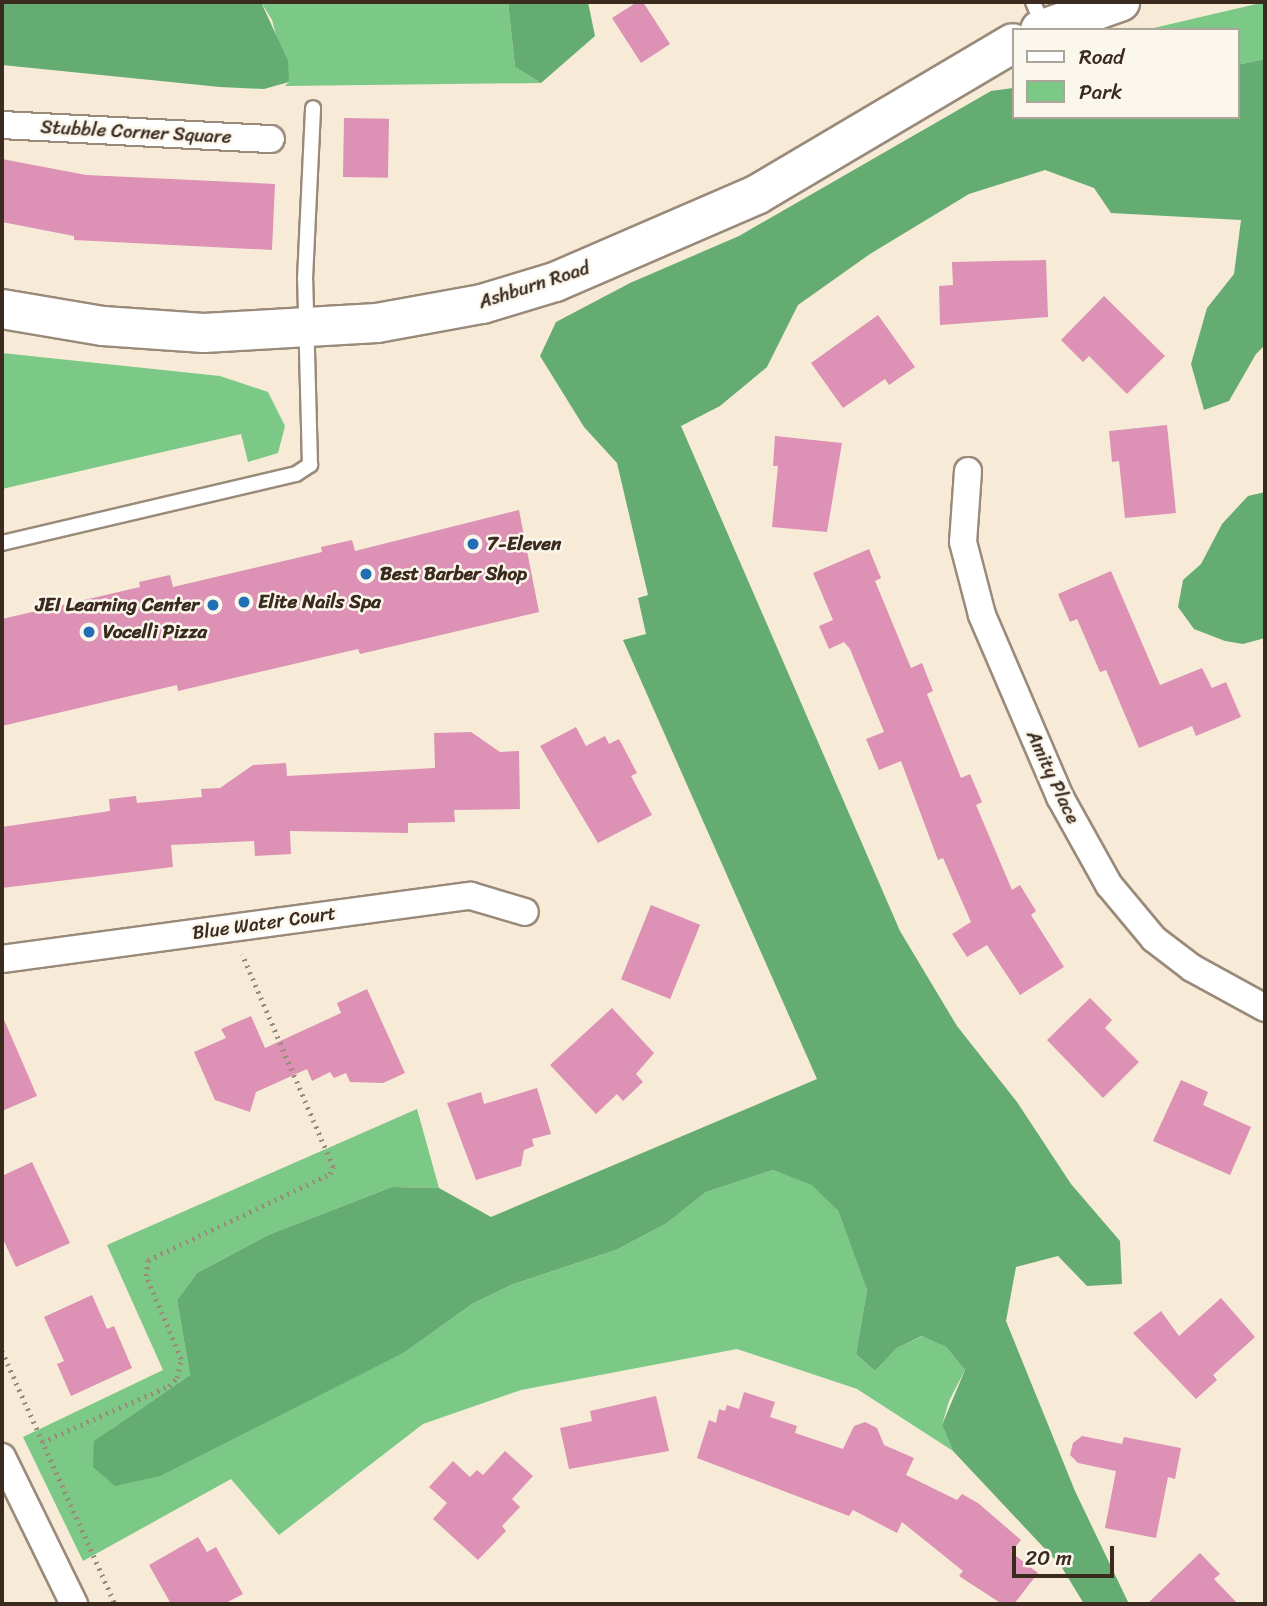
<!DOCTYPE html>
<html>
<head>
<meta charset="utf-8">
<style>
	body { margin:0 }
	#map { position:relative; width:1267px; height:1606px; overflow:hidden; background:#f7ebd7; font-family:Sriracha,sans-serif }
	div>[style] { position:absolute }
	[style*='--x'] { left:calc(var(--x)*1px); top:calc(var(--y)*1px); width:calc(var(--w)*1px); rotate:calc(var(--a)*1deg) }
	.green>* { inset:0; background:#7cc886 }
	.forest>* { inset:0; background:#65ac73 }
	.building>* { inset:0; background:#dc91b5; transform-origin:0 0 }
	.path>* { height:4.5px; margin-top:-2.25px; transform-origin:0; background:repeating-linear-gradient(90deg,#998a7a 0 2px,transparent 0 7px) }
	.roads { filter:drop-shadow(2px 0 #998a7a) drop-shadow(-2px 0 #998a7a) drop-shadow(0 2px #998a7a) drop-shadow(0 -2px #998a7a) }
	.service>* { height:14px; margin:-7px; padding:0 7px; transform-origin:7px; border-radius:7px; background:#fff }
	.minor>* { height:26px; margin:-13px; padding:0 13px; transform-origin:13px; border-radius:13px; background:#fff }
	.secondary>* { height:38px; margin:-19px; padding:0 19px; transform-origin:19px; border-radius:19px; background:#fff }
	.dots>* { width:19px; height:19px; translate:-50% -50%; box-sizing:border-box; border:4px solid #fbf7ec; border-radius:50% }
	span { translate:-50% -50%; white-space:nowrap; text-align:center; line-height:1.15; -webkit-text-stroke:5px #fbf7ec; paint-order:stroke }
	.street-label { font-size:19px; color:#3b2a1e }
	.poi-label { font-size:19px; color:#3b2a1e; font-weight:700 }
	.left { translate:0 -50%; text-align:left }
	.right { translate:-100% -50%; text-align:right }
	.frame { position:absolute; inset:0; border:4px solid #3b2a1e; pointer-events:none }
	.legend { position:absolute; left:1012px; top:28px; width:228px; height:91px; box-sizing:border-box; background:#fbf7ec; border:2px solid #aea59a; margin:0; padding:9px 12px; list-style:none; font-size:21px; color:#3b2a1e }
	.legend li { display:flex; align-items:center; gap:14px; height:35px }
	.legend b { width:35px; border:2px solid #aea59a }
	.scale { position:absolute; left:1012px; top:1546px; width:102px; height:32px; box-sizing:border-box; border:4px solid #3b2a1e; border-top:0; padding-left:9px; font-size:21px; line-height:24px; white-space:nowrap; color:#3b2a1e; -webkit-text-stroke:5px #fbf7ec; paint-order:stroke }
</style>
</head>
<body>
<div id="map">
	<div class="green">
		<div style="clip-path:polygon(261px 2px,508px 2px,515px 67px,541px 83px,285px 86px,289px 82px,272px 20px)"></div>
		<div style="clip-path:polygon(1265px 2px,1265px 59px,1237px 65px,1237px 30px,1145px 30px)"></div>
		<div style="clip-path:polygon(2px 353px,220px 376px,268px 392px,285px 426px,278px 453px,248px 462px,241px 434px,2px 489px)"></div>
		<div style="clip-path:polygon(417px 1109px,439px 1188px,392px 1187px,268px 1235px,197px 1273px,177px 1300px,190px 1375px,110px 1430px,405px 1352px,472px 1304px,511px 1285px,616px 1250px,667px 1223px,706px 1192px,773px 1170px,812px 1184px,838px 1211px,867px 1290px,856px 1354px,875px 1371px,897px 1348px,923px 1336px,946px 1347px,965px 1370px,949px 1401px,942px 1425px,953px 1451px,857px 1389px,737px 1349px,521px 1390px,423px 1424px,279px 1535px,231px 1479px,83px 1561px,23px 1437px,163px 1370px,107px 1245px)"></div>
	</div>
	<div class="forest">
		<div style="clip-path:polygon(2px 2px,261px 2px,288px 61px,289px 82px,264px 89px,220px 87px,2px 65px)"></div>
		<div style="clip-path:polygon(508px 2px,588px 2px,595px 36px,541px 83px,515px 67px)"></div>
		<div style="clip-path:polygon(1265px 59px,1265px 345px,1256px 354px,1229px 401px,1204px 410px,1191px 364px,1207px 308px,1234px 274px,1241px 220px,1111px 213px,1094px 188px,1045px 170px,969px 194px,870px 254px,798px 305px,767px 367px,720px 406px,681px 426px,900px 931px,957px 1026px,1017px 1102px,1071px 1184px,1120px 1241px,1122px 1284px,1087px 1286px,1058px 1256px,1016px 1267px,1006px 1321px,1075px 1491px,1129px 1604px,1084px 1604px,1061px 1566px,953px 1451px,942px 1425px,965px 1370px,946px 1347px,922px 1336px,897px 1348px,875px 1371px,856px 1354px,867px 1290px,838px 1211px,812px 1185px,773px 1170px,706px 1192px,667px 1223px,616px 1250px,511px 1285px,472px 1304px,405px 1352px,160px 1476px,115px 1486px,93px 1467px,94px 1441px,190px 1375px,177px 1300px,197px 1273px,268px 1235px,392px 1187px,439px 1188px,491px 1217px,817px 1079px,623px 640px,646px 634px,638px 598px,648px 595px,617px 463px,584px 427px,540px 356px,556px 322px,630px 283px,739px 236px,991px 91px,1013px 88px,1013px 117px,1237px 117px,1237px 65px)"></div>
		<div style="clip-path:polygon(1265px 492px,1265px 638px,1243px 644px,1225px 641px,1194px 629px,1178px 607px,1183px 580px,1201px 564px,1222px 524px,1248px 496px)"></div>
	</div>
	<div class="building">
		<div style="clip-path:polygon(637px 2px,643px 2px,670px 44px,641px 63px,612px 18px)"></div>
		<div style="left:344px;top:118px;width:45px;height:59px;rotate:1deg"></div>
		<div style="clip-path:polygon(2px 159px,86px 175px,275px 184px,272px 250px,74px 240px,74px 236px,2px 222px)"></div>
		<div style="clip-path:polygon(1046px 260px,1048px 317px,940px 325px,939px 286px,953px 285px,952px 262px)"></div>
		<div style="clip-path:polygon(1104px 296px,1165px 356px,1127px 394px,1089px 356px,1083px 362px,1061px 340px)"></div>
		<div style="clip-path:polygon(878px 315px,915px 367px,889px 385px,885px 379px,843px 408px,811px 363px)"></div>
		<div style="clip-path:polygon(1167px 425px,1176px 513px,1125px 518px,1119px 461px,1112px 462px,1109px 431px)"></div>
		<div style="clip-path:polygon(775px 436px,842px 443px,827px 532px,772px 527px,778px 466px,773px 466px)"></div>
		<div style="clip-path:polygon(519px 510px,539px 612px,360px 654px,358px 649px,178px 691px,177px 685px,2px 726px,2px 619px,140px 587px,139px 582px,170px 575px,173px 587px,322px 552px,321px 547px,352px 540px,355px 551px)"></div>
		<div style="clip-path:polygon(869px 549px,881px 578px,875px 581px,911px 668px,922px 663px,933px 691px,927px 694px,961px 778px,970px 774px,982px 802px,976px 805px,1012px 890px,1020px 885px,1036px 911px,1031px 915px,1064px 967px,1020px 995px,987px 945px,967px 957px,952px 934px,971px 922px,943px 858px,938px 860px,901px 761px,879px 770px,866px 739px,884px 732px,850px 649px,844px 642px,829px 649px,819px 626px,833px 620px,813px 573px)"></div>
		<div style="clip-path:polygon(1111px 571px,1160px 685px,1202px 668px,1212px 688px,1226px 682px,1241px 717px,1196px 736px,1192px 726px,1139px 748px,1106px 670px,1100px 672px,1077px 619px,1070px 622px,1058px 594px)"></div>
		<div style="clip-path:polygon(576px 727px,586px 746px,605px 736px,609px 744px,619px 739px,637px 773px,631px 776px,652px 815px,598px 843px,540px 746px)"></div>
		<div style="clip-path:polygon(471px 732px,500px 752px,519px 751px,520px 809px,454px 810px,455px 822px,408px 823px,408px 833px,290px 831px,291px 854px,255px 856px,254px 841px,171px 845px,173px 867px,2px 888px,2px 827px,110px 811px,109px 799px,136px 796px,137px 803px,202px 797px,201px 789px,220px 788px,253px 765px,286px 763px,287px 776px,435px 768px,434px 733px)"></div>
		<div style="left:651px;top:905px;width:53px;height:80px;rotate:22deg"></div>
		<div style="clip-path:polygon(367px 989px,405px 1073px,383px 1083px,350px 1082px,346px 1073px,334px 1078px,330px 1072px,312px 1081px,307px 1069px,256px 1092px,250px 1112px,215px 1100px,194px 1052px,226px 1038px,221px 1029px,251px 1016px,265px 1048px,341px 1013px,337px 1003px)"></div>
		<div style="clip-path:polygon(1090px 998px,1112px 1020px,1105px 1028px,1139px 1062px,1103px 1098px,1047px 1040px)"></div>
		<div style="clip-path:polygon(612px 1008px,654px 1053px,636px 1074px,643px 1082px,623px 1101px,617px 1094px,596px 1114px,550px 1065px)"></div>
		<div style="clip-path:polygon(2px 1015px,37px 1096px,2px 1111px)"></div>
		<div style="clip-path:polygon(1181px 1080px,1208px 1092px,1203px 1105px,1251px 1127px,1230px 1175px,1153px 1141px)"></div>
		<div style="clip-path:polygon(537px 1088px,551px 1134px,532px 1139px,534px 1146px,524px 1150px,521px 1166px,476px 1180px,447px 1103px,481px 1092px,484px 1104px)"></div>
		<div style="clip-path:polygon(32px 1162px,70px 1243px,16px 1267px,2px 1237px,2px 1176px)"></div>
		<div style="clip-path:polygon(92px 1295px,107px 1329px,114px 1326px,132px 1368px,71px 1396px,57px 1364px,64px 1361px,44px 1317px)"></div>
		<div style="clip-path:polygon(1221px 1298px,1255px 1337px,1213px 1375px,1217px 1380px,1196px 1399px,1133px 1333px,1161px 1311px,1179px 1336px)"></div>
		<div style="clip-path:polygon(744px 1392px,775px 1402px,770px 1417px,797px 1426px,795px 1433px,843px 1449px,854px 1426px,865px 1422px,877px 1428px,884px 1445px,914px 1458px,906px 1475px,957px 1500px,962px 1494px,978px 1503px,1021px 1540px,1011px 1552px,1038px 1573px,1014px 1604px,1002px 1604px,959px 1576px,963px 1571px,902px 1522px,897px 1533px,853px 1510px,849px 1516px,697px 1458px,709px 1420px,716px 1423px,719px 1409px,725px 1411px,727px 1405px,739px 1409px)"></div>
		<div style="clip-path:polygon(656px 1396px,669px 1451px,569px 1469px,560px 1428px,592px 1421px,590px 1411px)"></div>
		<div style="clip-path:polygon(1082px 1436px,1122px 1444px,1124px 1437px,1181px 1448px,1175px 1479px,1168px 1477px,1156px 1538px,1105px 1528px,1116px 1471px,1078px 1463px,1070px 1455px,1073px 1443px)"></div>
		<div style="clip-path:polygon(505px 1451px,533px 1476px,512px 1499px,520px 1507px,502px 1526px,506px 1531px,478px 1560px,433px 1519px,447px 1503px,429px 1487px,453px 1461px,470px 1477px,477px 1470px,483px 1475px)"></div>
		<div style="clip-path:polygon(198px 1537px,207px 1552px,216px 1547px,243px 1594px,224px 1604px,171px 1604px,149px 1565px)"></div>
		<div style="clip-path:polygon(1200px 1553px,1220px 1574px,1214px 1579px,1238px 1604px,1147px 1604px)"></div>
	</div>
	<div class="path">
		<div style="--x:2;--y:1351;--w:277;--a:65.9"></div>
		<div style="--x:42;--y:1442;--w:139;--a:-23.8"></div>
		<div style="--x:169;--y:1386;--w:11;--a:-45"></div>
		<div style="--x:177;--y:1378;--w:19;--a:-78"></div>
		<div style="--x:181;--y:1359;--w:90;--a:-112.9"></div>
		<div style="--x:146;--y:1276;--w:16;--a:-83"></div>
		<div style="--x:148;--y:1260;--w:201;--a:-25.3"></div>
		<div style="--x:330;--y:1174;--w:8;--a:-67"></div>
		<div style="--x:333;--y:1167;--w:231;--a:-113.2"></div>
	</div>
	<div class="roads">
		<div class="service">
			<div style="--x:1033;--y:2;--w:26;--a:67"></div>
			<div style="--x:2;--y:543;--w:302;--a:-13.2"></div>
			<div style="--x:296;--y:474;--w:17;--a:-33"></div>
			<div style="--x:310;--y:465;--w:186;--a:-91.5"></div>
			<div style="--x:305;--y:279;--w:171;--a:-87.3"></div>
		</div>
		<div class="minor">
			<div style="--x:2;--y:125;--w:269;--a:3"></div>
			<div style="--x:968;--y:471;--w:71;--a:94"></div>
			<div style="--x:963;--y:542;--w:75;--a:75.4"></div>
			<div style="--x:982;--y:615;--w:198;--a:66.8"></div>
			<div style="--x:1060;--y:797;--w:101;--a:60.9"></div>
			<div style="--x:1109;--y:885;--w:70;--a:50.2"></div>
			<div style="--x:1154;--y:939;--w:48;--a:37.3"></div>
			<div style="--x:1192;--y:968;--w:83;--a:28.7"></div>
			<div style="--x:2;--y:959;--w:473;--a:-7.7"></div>
			<div style="--x:471;--y:896;--w:56;--a:16.5"></div>
			<div style="--x:2;--y:1457;--w:164;--a:63.9"></div>
		</div>
		<div class="secondary">
			<div style="--x:1040;--y:30;--w:85;--a:-19.3"></div>
			<div style="--x:2;--y:309;--w:102;--a:9.6"></div>
			<div style="--x:103;--y:326;--w:101;--a:4"></div>
			<div style="--x:204;--y:333;--w:173;--a:-3.3"></div>
			<div style="--x:377;--y:323;--w:107;--a:-10.3"></div>
			<div style="--x:482;--y:304;--w:76;--a:-16.8"></div>
			<div style="--x:555;--y:282;--w:221;--a:-23.4"></div>
			<div style="--x:758;--y:194;--w:296;--a:-30.6"></div>
		</div>
	</div>
	<div class="dots">
		<div style="left:473px;top:544px;background:#1f6fb2"></div>
		<div style="left:366px;top:574px;background:#1f6fb2"></div>
		<div style="left:244px;top:602px;background:#1f6fb2"></div>
		<div style="left:213px;top:605px;background:#1f6fb2"></div>
		<div style="left:89px;top:632px;background:#1f6fb2"></div>
	</div>
	<div class="street-label">
		<span style="left:136px;top:132px;rotate:3deg">Stubble Corner Square</span>
		<span style="left:534px;top:285px;rotate:-18deg">Ashburn Road</span>
		<span style="left:1053px;top:777px;rotate:65deg">Amity Place</span>
		<span style="left:264px;top:923px;rotate:-8deg">Blue Water Court</span>
	</div>
	<div class="poi-label">
		<span class="left" style="left:487px;top:544px">7-Eleven</span>
		<span class="left" style="left:380px;top:574px">Best Barber Shop</span>
		<span class="left" style="left:258px;top:602px">Elite Nails Spa</span>
		<span class="right" style="left:199px;top:605px">JEI Learning Center</span>
		<span class="left" style="left:103px;top:632px">Vocelli Pizza</span>
	</div>
	<div class="frame"></div>
	<ul class="legend">
	<li><b style="height:9px;background:#fff"></b>Road</li>
	<li><b style="height:19px;background:#7cc886"></b>Park</li>
	</ul>
	<div class="scale">20 m</div>
</div>
</body>
</html>
